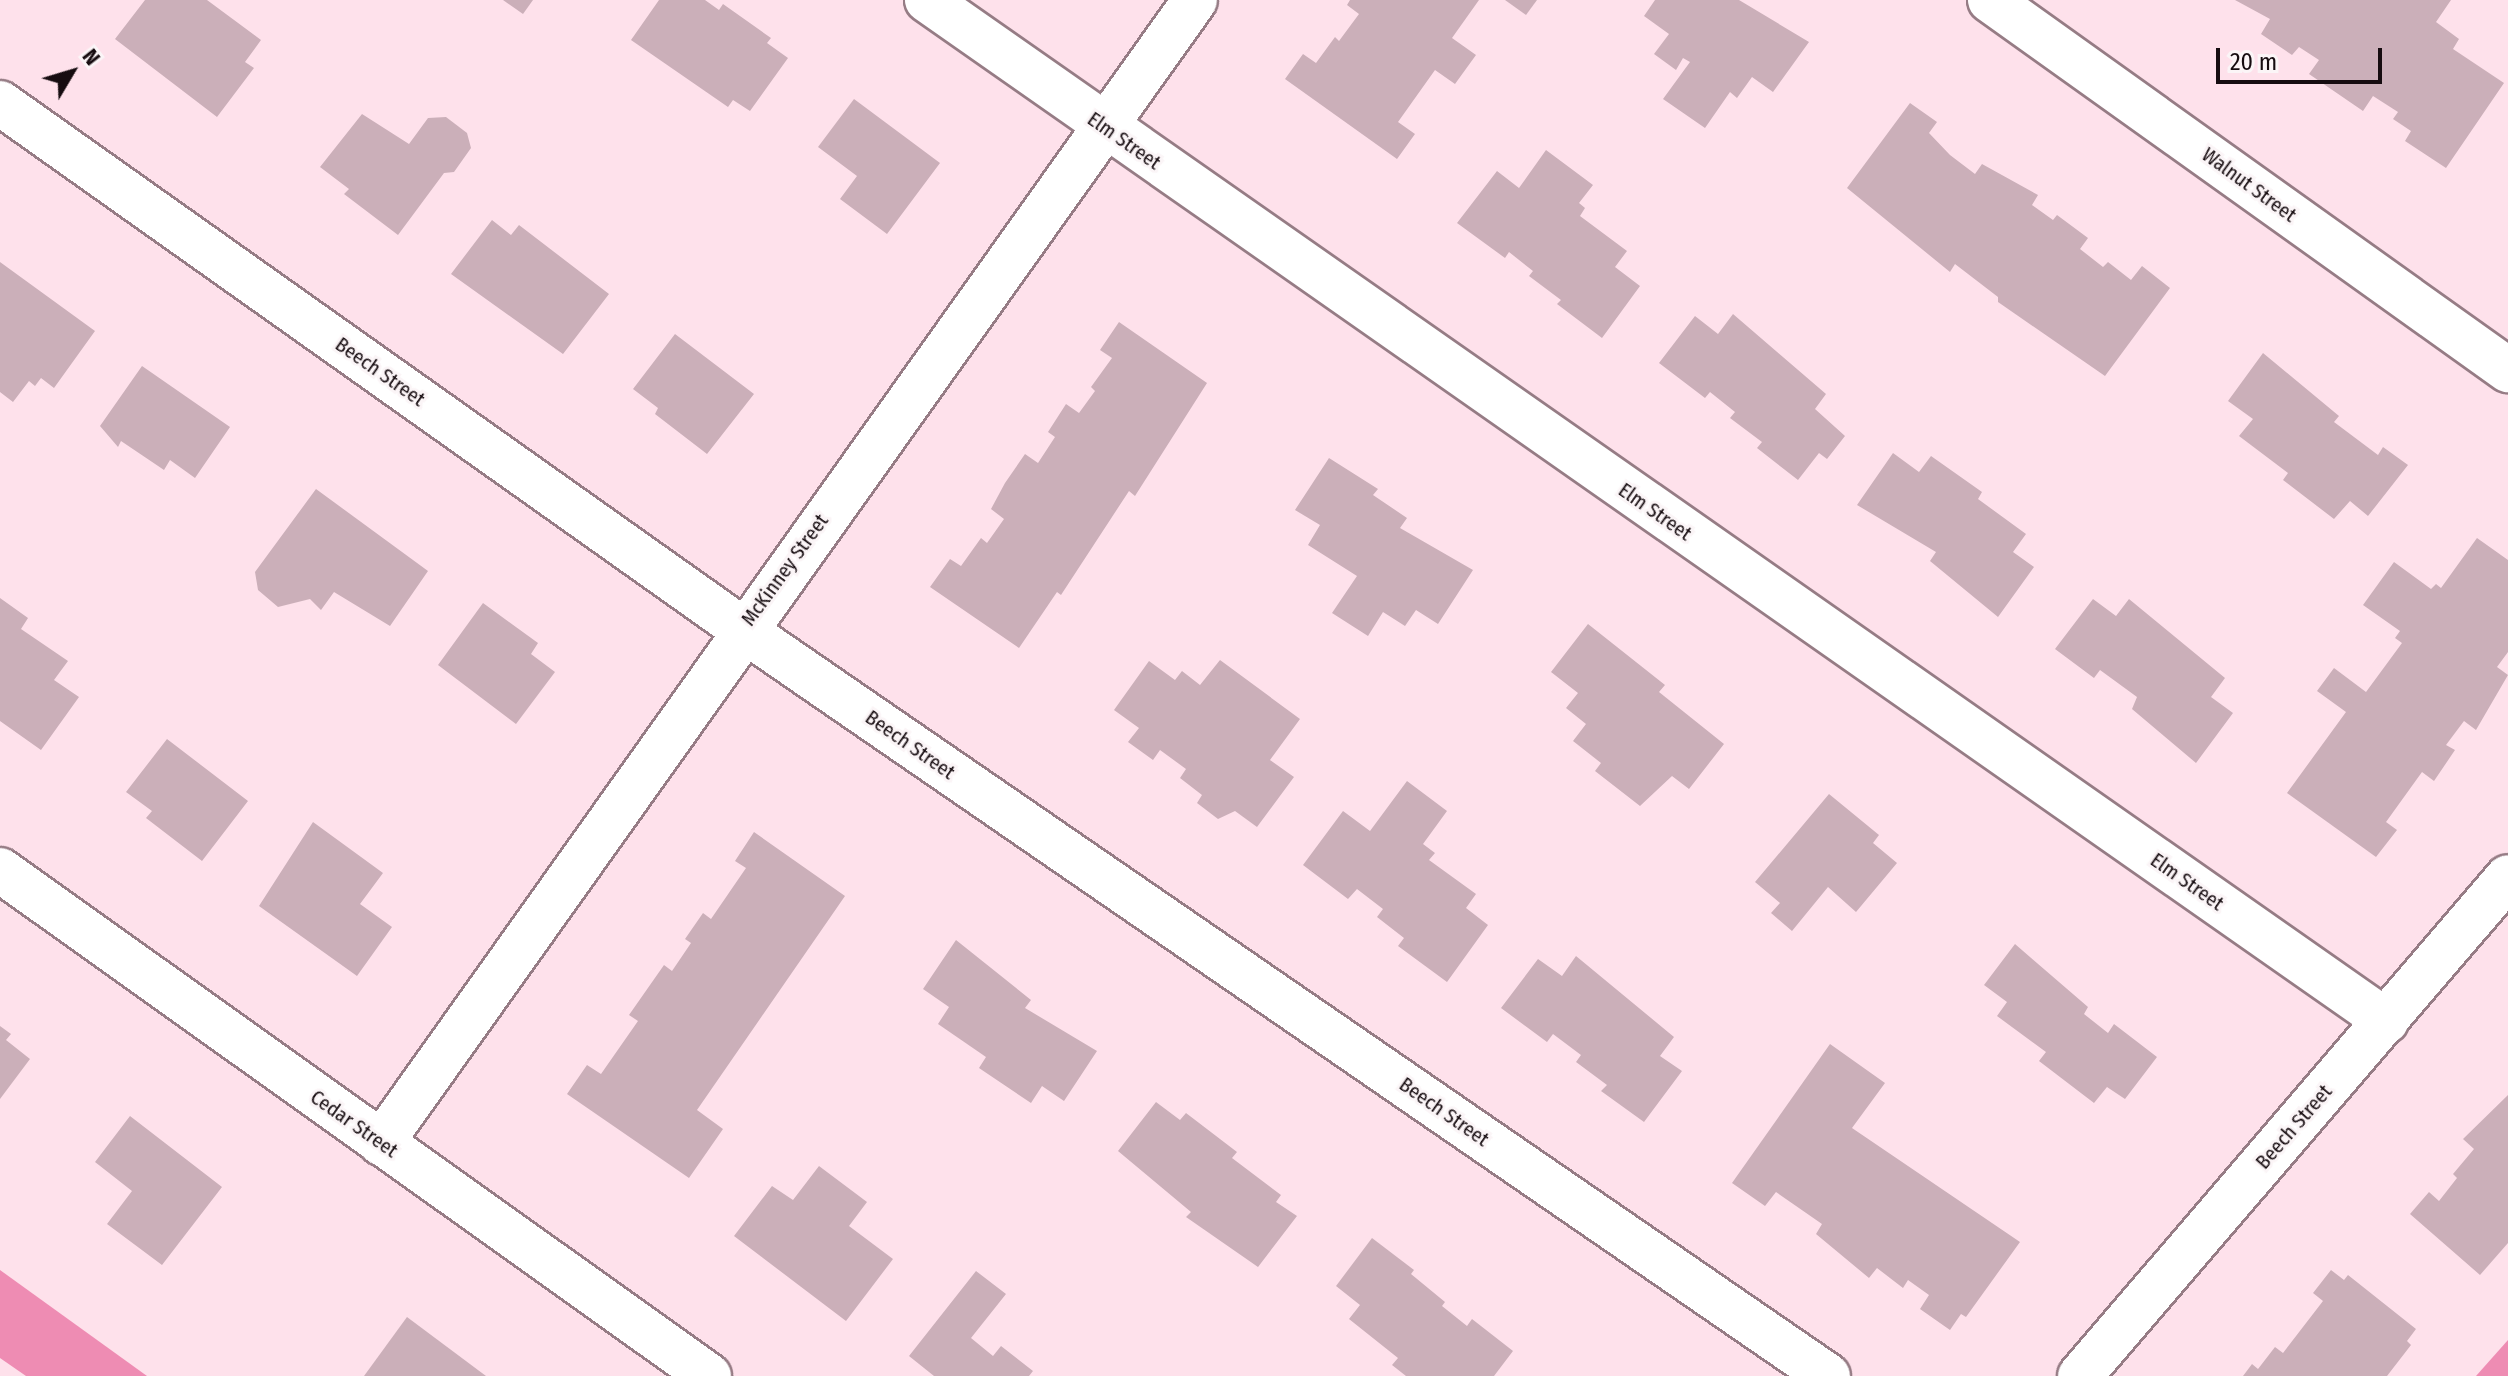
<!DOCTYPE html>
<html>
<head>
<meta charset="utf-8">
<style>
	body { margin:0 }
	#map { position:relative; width:2508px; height:1376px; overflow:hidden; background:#fee1eb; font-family:"Fira Sans Condensed",sans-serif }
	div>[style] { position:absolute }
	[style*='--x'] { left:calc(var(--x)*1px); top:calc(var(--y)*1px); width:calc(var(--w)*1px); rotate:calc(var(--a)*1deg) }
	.forest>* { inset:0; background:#ee8cb3 }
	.building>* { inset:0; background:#cbafb9 }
	.roads { filter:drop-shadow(2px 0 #967c85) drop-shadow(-2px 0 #967c85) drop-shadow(0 2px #967c85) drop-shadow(0 -2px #967c85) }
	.minor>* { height:44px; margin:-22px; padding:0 22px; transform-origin:22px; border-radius:22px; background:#fff }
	span { translate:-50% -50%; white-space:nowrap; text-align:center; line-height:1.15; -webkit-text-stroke:6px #fbf5f7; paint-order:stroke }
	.street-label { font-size:20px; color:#160c10 }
	.north { position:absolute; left:32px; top:32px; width:80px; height:80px; -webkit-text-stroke:6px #fbf5f7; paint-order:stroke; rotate:52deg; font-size:22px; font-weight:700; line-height:32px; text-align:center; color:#160c10 }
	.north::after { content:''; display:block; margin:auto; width:28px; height:36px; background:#160c10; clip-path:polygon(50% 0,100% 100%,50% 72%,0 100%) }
	.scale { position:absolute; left:2216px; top:48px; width:166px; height:36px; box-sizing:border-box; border:4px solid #160c10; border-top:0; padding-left:10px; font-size:24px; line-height:28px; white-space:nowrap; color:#160c10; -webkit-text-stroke:6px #fbf5f7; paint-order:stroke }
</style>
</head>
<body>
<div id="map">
	<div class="forest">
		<div style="clip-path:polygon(0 1270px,147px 1376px,26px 1376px,0 1358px)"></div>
		<div style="clip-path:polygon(2508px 1340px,2508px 1376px,2476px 1376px)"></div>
	</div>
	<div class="building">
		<div style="clip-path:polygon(145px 0,207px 0,261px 40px,245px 62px,254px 68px,217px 117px,115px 39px)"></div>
		<div style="clip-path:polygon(503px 0,533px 0,523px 14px)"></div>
		<div style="clip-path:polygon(659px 0,705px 0,719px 10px,723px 4px,771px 38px,767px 43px,788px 58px,750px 111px,733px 100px,728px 107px,631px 40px)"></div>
		<div style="clip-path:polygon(1350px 0,1479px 0,1452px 38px,1476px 55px,1455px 84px,1435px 70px,1398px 122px,1415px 134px,1397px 159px,1285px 79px,1303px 54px,1316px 63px,1335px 37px,1339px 41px,1359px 14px,1347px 5px)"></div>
		<div style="clip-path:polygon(1505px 0,1537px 0,1526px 15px)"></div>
		<div style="clip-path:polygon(1655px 0,1739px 0,1809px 42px,1773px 92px,1752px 77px,1737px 98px,1730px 92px,1705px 128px,1663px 99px,1690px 62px,1683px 58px,1676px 70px,1654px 54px,1669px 34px,1644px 16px)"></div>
		<div style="clip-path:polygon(2235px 0,2451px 0,2436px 22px,2459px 39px,2453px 49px,2504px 83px,2446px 168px,2405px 141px,2411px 131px,2393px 119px,2398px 112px,2373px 96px,2363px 111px,2309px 74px,2319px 60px,2299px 47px,2292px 55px,2261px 34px,2270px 19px)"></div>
		<div style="clip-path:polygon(854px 99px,940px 163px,887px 234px,840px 199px,857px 176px,818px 147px)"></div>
		<div style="clip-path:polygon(1910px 103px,1937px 122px,1929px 133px,1950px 155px,1975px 174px,1982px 164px,2038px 195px,2032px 205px,2053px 220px,2057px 215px,2088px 238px,2080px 249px,2103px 267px,2108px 262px,2131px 280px,2142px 266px,2170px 288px,2105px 376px,1998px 302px,1998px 297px,1955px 264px,1950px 272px,1847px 188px)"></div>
		<div style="clip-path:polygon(362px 114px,409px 144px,428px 118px,446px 117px,467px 133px,471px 148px,454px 172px,444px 173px,398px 235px,344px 194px,349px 189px,320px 167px)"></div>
		<div style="clip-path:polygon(1546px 150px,1593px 185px,1579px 203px,1585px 208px,1580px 216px,1627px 251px,1615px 267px,1640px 286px,1602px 338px,1557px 304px,1561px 300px,1529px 276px,1533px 271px,1509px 252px,1505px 258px,1457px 223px,1497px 171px,1519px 188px)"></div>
		<div style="clip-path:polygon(492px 220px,511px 235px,519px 225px,609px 294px,563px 354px,451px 274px)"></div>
		<div style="clip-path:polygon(0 262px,95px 331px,54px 388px,41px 378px,35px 386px,29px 381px,13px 402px,0 392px)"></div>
		<div style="clip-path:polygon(1733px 314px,1826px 394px,1815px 409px,1845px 436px,1827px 459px,1819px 453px,1798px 480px,1757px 448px,1762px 442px,1730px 418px,1735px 412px,1710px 392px,1705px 398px,1659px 363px,1695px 316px,1718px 334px)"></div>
		<div style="clip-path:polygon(1119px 322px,1207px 383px,1135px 496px,1129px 491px,1061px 595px,1057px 592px,1019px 648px,930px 587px,950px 559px,961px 566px,981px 538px,987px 543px,1004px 519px,991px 509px,1005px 483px,1025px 454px,1038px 463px,1055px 437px,1048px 432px,1066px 404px,1079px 413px,1095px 391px,1091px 387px,1112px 358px,1100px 350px)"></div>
		<div style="clip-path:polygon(675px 334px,754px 394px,707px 454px,655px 414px,658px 408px,633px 389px)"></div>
		<div style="clip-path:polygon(2263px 353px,2339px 416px,2334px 422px,2378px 455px,2383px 447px,2408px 465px,2368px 516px,2350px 501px,2334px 519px,2283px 480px,2288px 473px,2239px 436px,2253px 419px,2228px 401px)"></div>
		<div style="clip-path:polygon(142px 366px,230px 427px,195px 478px,170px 460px,164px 470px,121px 441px,118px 447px,100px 426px)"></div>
		<div style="clip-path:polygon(1893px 453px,1919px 472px,1931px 456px,1982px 492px,1978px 499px,2026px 534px,2013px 552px,2034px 567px,1998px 617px,1930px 561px,1936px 552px,1857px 505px)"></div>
		<div style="clip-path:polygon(1329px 458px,1378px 489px,1373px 495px,1407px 518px,1400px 528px,1473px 570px,1438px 624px,1416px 610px,1405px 626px,1383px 612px,1368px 636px,1332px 613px,1357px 576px,1308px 545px,1320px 525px,1295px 510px)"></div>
		<div style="clip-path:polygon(316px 489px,428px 571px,390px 626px,334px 592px,321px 610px,310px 599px,278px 607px,258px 590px,255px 572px)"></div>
		<div style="clip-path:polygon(2477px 538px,2508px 560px,2508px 652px,2497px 667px,2508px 675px,2476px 730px,2464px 721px,2446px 745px,2455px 750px,2434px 781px,2422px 772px,2386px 822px,2397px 830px,2376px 857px,2287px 793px,2346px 712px,2317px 691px,2334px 668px,2366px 692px,2402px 643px,2395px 638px,2400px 631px,2363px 605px,2394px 562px,2431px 589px,2436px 584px,2441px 588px)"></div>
		<div style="clip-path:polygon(0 598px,28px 618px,21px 629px,68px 661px,54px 680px,79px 697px,41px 750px,0 721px)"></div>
		<div style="clip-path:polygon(2093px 599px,2116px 616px,2129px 599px,2225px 678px,2211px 697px,2233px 713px,2196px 763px,2132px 709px,2137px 697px,2100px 670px,2094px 678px,2055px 649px)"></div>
		<div style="clip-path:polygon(483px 603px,538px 643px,531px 654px,555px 672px,516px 724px,438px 665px)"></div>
		<div style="clip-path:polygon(1588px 624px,1665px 685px,1659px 692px,1724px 744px,1689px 789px,1672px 776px,1640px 806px,1595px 771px,1601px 763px,1573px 741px,1586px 724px,1566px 708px,1578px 693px,1551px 672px)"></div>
		<div style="clip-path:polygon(1220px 660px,1300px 719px,1270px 760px,1294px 777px,1257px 827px,1235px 811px,1218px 819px,1197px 803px,1202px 795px,1180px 778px,1186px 769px,1160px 750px,1153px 760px,1128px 742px,1139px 728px,1114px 710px,1149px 661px,1175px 680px,1182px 671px,1200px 685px)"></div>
		<div style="clip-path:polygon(167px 739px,248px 801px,202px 861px,146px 818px,152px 811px,126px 792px)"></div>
		<div style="clip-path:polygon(1407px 781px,1447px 811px,1423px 844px,1435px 853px,1429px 860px,1476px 894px,1466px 908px,1488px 925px,1447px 982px,1398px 946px,1404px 938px,1377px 917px,1383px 909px,1357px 889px,1348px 899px,1303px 865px,1343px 811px,1370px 831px)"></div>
		<div style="clip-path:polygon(1829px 794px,1879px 835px,1873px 843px,1897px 863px,1856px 912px,1828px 887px,1792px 931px,1771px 913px,1780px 903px,1755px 882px)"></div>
		<div style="clip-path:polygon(313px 822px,383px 873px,360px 904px,392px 927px,357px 976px,259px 906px)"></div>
		<div style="clip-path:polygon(754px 832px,845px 896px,697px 1110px,723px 1129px,689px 1178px,567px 1094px,587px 1065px,601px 1074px,638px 1021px,629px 1015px,664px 965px,672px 971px,691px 943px,685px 939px,703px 913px,711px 919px,746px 868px,735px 861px)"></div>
		<div style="clip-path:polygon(956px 940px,1031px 1000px,1025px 1008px,1097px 1051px,1064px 1101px,1042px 1086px,1031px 1103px,979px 1068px,986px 1057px,938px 1024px,949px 1007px,923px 989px)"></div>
		<div style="clip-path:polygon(2015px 944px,2088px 1007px,2084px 1014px,2108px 1033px,2114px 1024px,2157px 1057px,2125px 1099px,2107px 1087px,2094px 1103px,2039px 1061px,2046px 1052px,1997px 1016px,2007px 1002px,1984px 985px)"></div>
		<div style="clip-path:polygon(1576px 956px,1674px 1037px,1660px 1056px,1682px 1071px,1644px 1122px,1601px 1091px,1607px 1085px,1576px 1062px,1581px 1055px,1553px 1034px,1547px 1042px,1501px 1008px,1538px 959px,1562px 976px)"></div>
		<div style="clip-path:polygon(0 1026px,11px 1034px,6px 1040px,30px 1059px,0 1099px)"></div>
		<div style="clip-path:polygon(1830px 1044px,1885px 1083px,1852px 1128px,2020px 1242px,1966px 1317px,1961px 1314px,1950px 1330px,1920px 1309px,1929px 1295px,1908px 1280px,1903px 1288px,1877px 1268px,1869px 1278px,1816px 1234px,1822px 1224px,1776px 1192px,1765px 1206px,1732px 1183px)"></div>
		<div style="clip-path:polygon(2508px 1095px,2508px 1243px,2480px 1275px,2410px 1214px,2429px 1192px,2439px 1201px,2457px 1178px,2453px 1174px,2474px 1149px,2463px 1139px)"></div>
		<div style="clip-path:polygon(1156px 1102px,1180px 1120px,1186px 1113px,1237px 1152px,1232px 1158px,1281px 1195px,1276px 1202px,1297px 1216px,1258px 1267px,1186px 1217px,1191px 1212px,1118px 1151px)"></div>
		<div style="clip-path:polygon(130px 1116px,222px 1187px,162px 1265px,107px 1224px,132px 1191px,95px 1162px)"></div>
		<div style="clip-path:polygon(819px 1166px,867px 1202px,849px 1226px,893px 1259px,846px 1321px,734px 1236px,772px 1186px,793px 1200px)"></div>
		<div style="clip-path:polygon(1372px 1238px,1414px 1270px,1411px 1274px,1445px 1302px,1442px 1306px,1467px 1326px,1472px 1319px,1513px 1351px,1494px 1376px,1406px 1376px,1392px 1365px,1398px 1358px,1349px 1319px,1360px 1305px,1336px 1286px)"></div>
		<div style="clip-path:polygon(2331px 1270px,2344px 1280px,2348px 1275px,2416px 1329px,2407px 1341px,2411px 1345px,2387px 1376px,2243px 1376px,2252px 1364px,2258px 1369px,2275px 1347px,2283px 1353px,2323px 1301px,2313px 1293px)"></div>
		<div style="clip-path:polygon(976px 1271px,1006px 1294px,971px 1338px,993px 1356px,1001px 1346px,1033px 1371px,1029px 1376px,934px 1376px,909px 1356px)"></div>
		<div style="clip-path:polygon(407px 1317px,486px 1376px,364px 1376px)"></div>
	</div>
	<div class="roads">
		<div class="minor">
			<div style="--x:927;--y:0;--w:1781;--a:34.98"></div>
			<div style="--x:1990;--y:0;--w:637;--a:35.54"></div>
			<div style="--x:0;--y:103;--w:910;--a:35.33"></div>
			<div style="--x:742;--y:629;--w:1318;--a:34.52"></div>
			<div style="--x:0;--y:870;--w:871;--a:35.51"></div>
			<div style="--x:381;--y:1143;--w:1403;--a:-54.54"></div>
			<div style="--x:2080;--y:1376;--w:657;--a:-49.38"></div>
		</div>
	</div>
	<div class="street-label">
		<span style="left:1124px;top:141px;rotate:35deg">Elm Street</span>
		<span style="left:2249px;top:185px;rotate:36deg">Walnut Street</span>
		<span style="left:380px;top:372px;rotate:35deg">Beech Street</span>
		<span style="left:1655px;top:512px;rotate:35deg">Elm Street</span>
		<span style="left:785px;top:570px;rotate:-54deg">McKinney Street</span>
		<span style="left:910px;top:745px;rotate:35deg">Beech Street</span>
		<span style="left:2187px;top:882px;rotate:35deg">Elm Street</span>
		<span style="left:1444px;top:1112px;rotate:35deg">Beech Street</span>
		<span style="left:354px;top:1124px;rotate:35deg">Cedar Street</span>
		<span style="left:2294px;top:1127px;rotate:-49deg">Beech Street</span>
	</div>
	<div class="north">N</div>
	<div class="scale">20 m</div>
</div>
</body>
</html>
